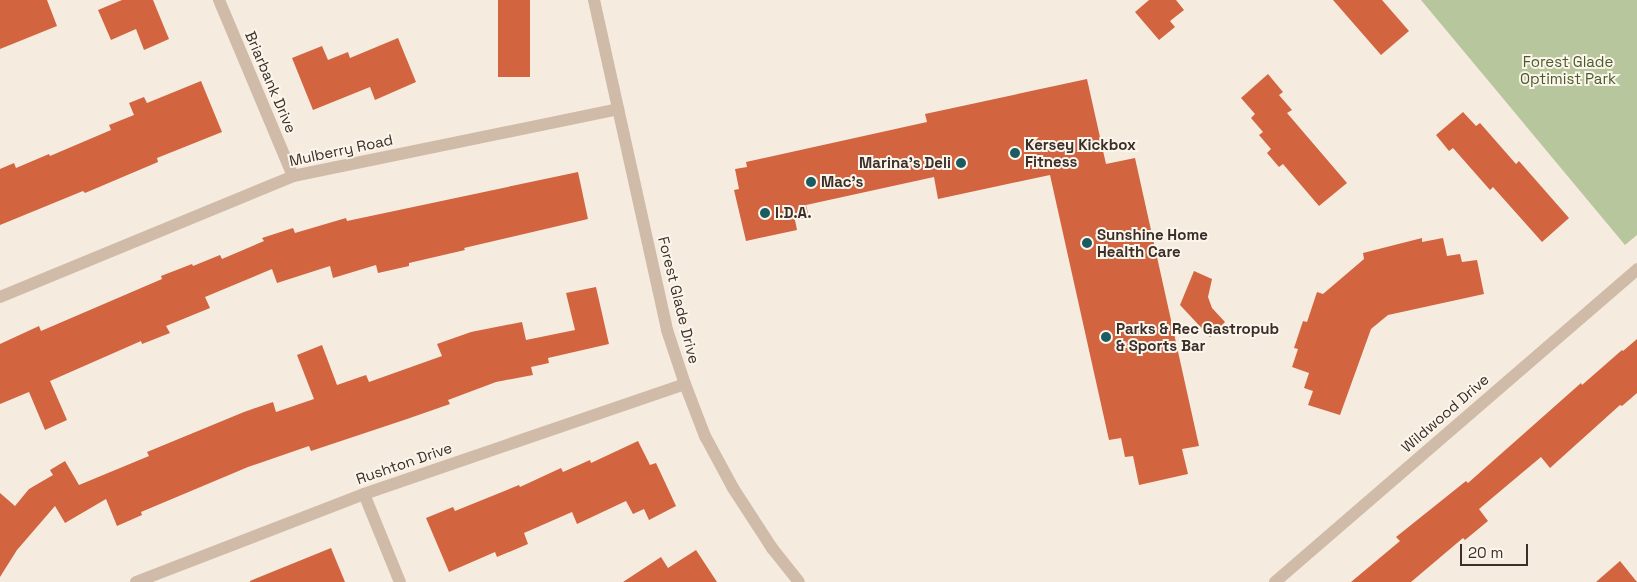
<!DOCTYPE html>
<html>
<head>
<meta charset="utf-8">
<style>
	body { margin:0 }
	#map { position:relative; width:1637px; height:582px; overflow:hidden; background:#f5ebde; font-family:"Space Grotesk",sans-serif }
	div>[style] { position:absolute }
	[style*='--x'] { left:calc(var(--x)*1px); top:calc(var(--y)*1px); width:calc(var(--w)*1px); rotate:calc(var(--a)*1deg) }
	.green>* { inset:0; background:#b7c69c }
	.building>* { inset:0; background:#d26540; transform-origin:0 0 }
	.minor>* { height:12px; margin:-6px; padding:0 6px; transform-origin:6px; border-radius:6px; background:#cfbba8 }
	.dots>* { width:14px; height:14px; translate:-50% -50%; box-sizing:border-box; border:2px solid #fcf5eb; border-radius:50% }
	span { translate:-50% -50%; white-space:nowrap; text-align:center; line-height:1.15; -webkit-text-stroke:4px #fcf5eb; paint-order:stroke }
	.park-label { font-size:15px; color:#495c2a }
	.street-label { font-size:15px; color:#3b2f29 }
	.poi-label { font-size:15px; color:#3b2f29; font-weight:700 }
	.left { translate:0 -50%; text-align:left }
	.right { translate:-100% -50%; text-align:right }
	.scale { position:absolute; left:1460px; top:544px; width:68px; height:22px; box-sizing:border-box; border:2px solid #3b2f29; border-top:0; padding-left:6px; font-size:15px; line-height:18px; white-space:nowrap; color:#3b2f29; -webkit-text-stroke:4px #fcf5eb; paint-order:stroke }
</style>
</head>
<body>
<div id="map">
	<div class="green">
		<div style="clip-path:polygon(1421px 0,1637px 0,1637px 235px,1625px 245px)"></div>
	</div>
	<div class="building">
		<div style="clip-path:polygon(0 0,47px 0,57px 26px,0 49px)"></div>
		<div style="clip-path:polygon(122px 0,153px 0,169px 39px,144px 50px,136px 29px,111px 40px,98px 10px)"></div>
		<div style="left:498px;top:0;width:32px;height:77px"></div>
		<div style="clip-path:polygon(1149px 0,1176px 0,1184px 10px,1170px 21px,1175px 27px,1159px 40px,1135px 12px)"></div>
		<div style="clip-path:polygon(1333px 0,1382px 0,1409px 31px,1381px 55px)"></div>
		<div style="clip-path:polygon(398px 38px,416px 82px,375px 100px,370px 87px,313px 110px,292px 58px,322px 46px,328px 60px,348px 52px,350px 58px)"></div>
		<div style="clip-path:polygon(1268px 74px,1283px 92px,1279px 95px,1292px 110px,1287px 113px,1347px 183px,1319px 206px,1283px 164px,1279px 167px,1267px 153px,1271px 149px,1259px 135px,1263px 132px,1251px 118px,1255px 114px,1241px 98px)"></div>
		<div style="clip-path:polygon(1087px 79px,1106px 164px,1135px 158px,1199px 446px,1182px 449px,1188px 474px,1139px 485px,1133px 456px,1125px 457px,1121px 438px,1109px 440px,1050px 175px,938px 199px,934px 177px,806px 205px,809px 217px,795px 220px,797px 230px,746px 241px,734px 190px,739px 189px,735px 169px,747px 167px,746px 162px,927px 122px,925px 114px)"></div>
		<div style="clip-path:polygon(201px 81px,222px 132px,157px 158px,158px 162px,85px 193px,83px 191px,0 225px,0 169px,14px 163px,16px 168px,49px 154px,50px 156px,111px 130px,109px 125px,134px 115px,129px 103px,144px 97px,147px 103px)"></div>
		<div style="clip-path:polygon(1463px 112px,1476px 126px,1480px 123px,1516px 164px,1519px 161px,1569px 218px,1542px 242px,1493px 187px,1490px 190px,1453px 148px,1449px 151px,1436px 135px)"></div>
		<div style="clip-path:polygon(578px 172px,588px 219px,464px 248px,465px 250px,409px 263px,409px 266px,378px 273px,376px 265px,333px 278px,330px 266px,277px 283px,272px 269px,205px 297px,210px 308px,166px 326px,170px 333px,142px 344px,141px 341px,50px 381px,67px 420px,45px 430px,29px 392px,0 404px,0 344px,39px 326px,41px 331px,162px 279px,161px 276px,192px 264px,193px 266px,220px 255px,222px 259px,264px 241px,262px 238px,293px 228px,295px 233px,346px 218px,347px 221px)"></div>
		<div style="clip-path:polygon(1422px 238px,1422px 242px,1443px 238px,1447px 256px,1460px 254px,1462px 262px,1477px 260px,1484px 294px,1388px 315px,1371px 329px,1340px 415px,1308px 405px,1313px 391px,1304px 388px,1309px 373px,1292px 367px,1298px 349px,1294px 348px,1303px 321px,1307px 322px,1317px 292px,1323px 294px,1364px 259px,1363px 253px)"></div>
		<div style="clip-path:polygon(1194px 271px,1212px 279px,1208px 297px,1212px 308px,1225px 322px,1210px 337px,1180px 305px)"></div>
		<div style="clip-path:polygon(596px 287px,609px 344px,548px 358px,549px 363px,531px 367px,533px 375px,496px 382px,448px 400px,450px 404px,407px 419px,311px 451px,309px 446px,248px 467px,141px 512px,142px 515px,117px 526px,106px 499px,65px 523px,55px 506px,17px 550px,0 577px,0 493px,15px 506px,29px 489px,53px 475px,50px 470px,65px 461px,79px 485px,149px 456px,147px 452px,244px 412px,273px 402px,276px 412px,314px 399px,297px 355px,322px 345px,337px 385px,366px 375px,369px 382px,442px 356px,437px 344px,471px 332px,522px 322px,526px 340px,575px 330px,566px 293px)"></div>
		<div style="clip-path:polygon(1637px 339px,1637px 393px,1622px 406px,1620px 405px,1550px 468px,1541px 457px,1479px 509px,1488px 521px,1465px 540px,1463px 538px,1411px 582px,1351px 582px,1400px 541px,1396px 537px,1466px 481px,1468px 483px,1581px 383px,1582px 385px,1622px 350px,1623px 351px)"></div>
		<div style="clip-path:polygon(638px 441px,650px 465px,656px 463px,676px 506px,649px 520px,644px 509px,633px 514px,626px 501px,577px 524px,572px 512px,524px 533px,528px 544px,497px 557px,495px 552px,449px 572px,426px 518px,453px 507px,455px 511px,519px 485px,520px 487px,561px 468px,563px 472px,590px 460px,591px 463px)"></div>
		<div style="clip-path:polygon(331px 548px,345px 582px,250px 582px,250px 581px)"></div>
		<div style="clip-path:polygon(696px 550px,717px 582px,623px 582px,661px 557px,668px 568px)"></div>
		<div style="clip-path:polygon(1620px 561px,1637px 582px,1596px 582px)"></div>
	</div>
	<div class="minor">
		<div style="--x:219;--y:0;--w:191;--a:67.2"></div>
		<div style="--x:594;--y:0;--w:338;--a:77.5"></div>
		<div style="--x:667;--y:330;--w:57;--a:71.6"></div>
		<div style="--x:685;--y:384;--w:56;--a:69"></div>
		<div style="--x:705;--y:436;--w:59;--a:61.7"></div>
		<div style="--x:733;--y:488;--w:72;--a:57"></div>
		<div style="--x:772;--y:548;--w:43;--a:51.5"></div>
		<div style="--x:0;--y:297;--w:317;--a:-22.4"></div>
		<div style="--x:293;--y:176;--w:332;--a:-11.6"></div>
		<div style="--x:364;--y:494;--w:95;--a:67.8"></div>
		<div style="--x:136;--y:582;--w:244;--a:-21.1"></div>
		<div style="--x:364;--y:494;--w:339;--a:-18.9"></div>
		<div style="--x:1275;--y:582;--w:479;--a:-40.8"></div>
	</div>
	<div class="dots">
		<div style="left:1015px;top:153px;background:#1a5c62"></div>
		<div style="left:961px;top:163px;background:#1a5c62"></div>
		<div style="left:811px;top:182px;background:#1a5c62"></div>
		<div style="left:765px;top:213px;background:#1a5c62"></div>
		<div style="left:1087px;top:243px;background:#1a5c62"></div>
		<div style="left:1106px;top:337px;background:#1a5c62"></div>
	</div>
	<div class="park-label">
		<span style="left:1568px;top:70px">Forest Glade<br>Optimist Park</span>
	</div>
	<div class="street-label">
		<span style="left:271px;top:82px;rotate:67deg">Briarbank Drive</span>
		<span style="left:341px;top:150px;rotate:-12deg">Mulberry Road</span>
		<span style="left:679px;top:300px;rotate:76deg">Forest Glade Drive</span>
		<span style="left:1445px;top:413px;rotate:-41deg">Wildwood Drive</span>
		<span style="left:404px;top:463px;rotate:-19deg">Rushton Drive</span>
	</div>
	<div class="poi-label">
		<span class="left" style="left:1025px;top:153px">Kersey Kickbox<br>Fitness</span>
		<span class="right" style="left:951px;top:163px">Marina's Deli</span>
		<span class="left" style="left:821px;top:182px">Mac's</span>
		<span class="left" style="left:775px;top:213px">I.D.A.</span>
		<span class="left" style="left:1097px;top:243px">Sunshine Home<br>Health Care</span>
		<span class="left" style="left:1116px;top:337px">Parks &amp; Rec Gastropub<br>&amp; Sports Bar</span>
	</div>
	<div class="scale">20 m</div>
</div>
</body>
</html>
